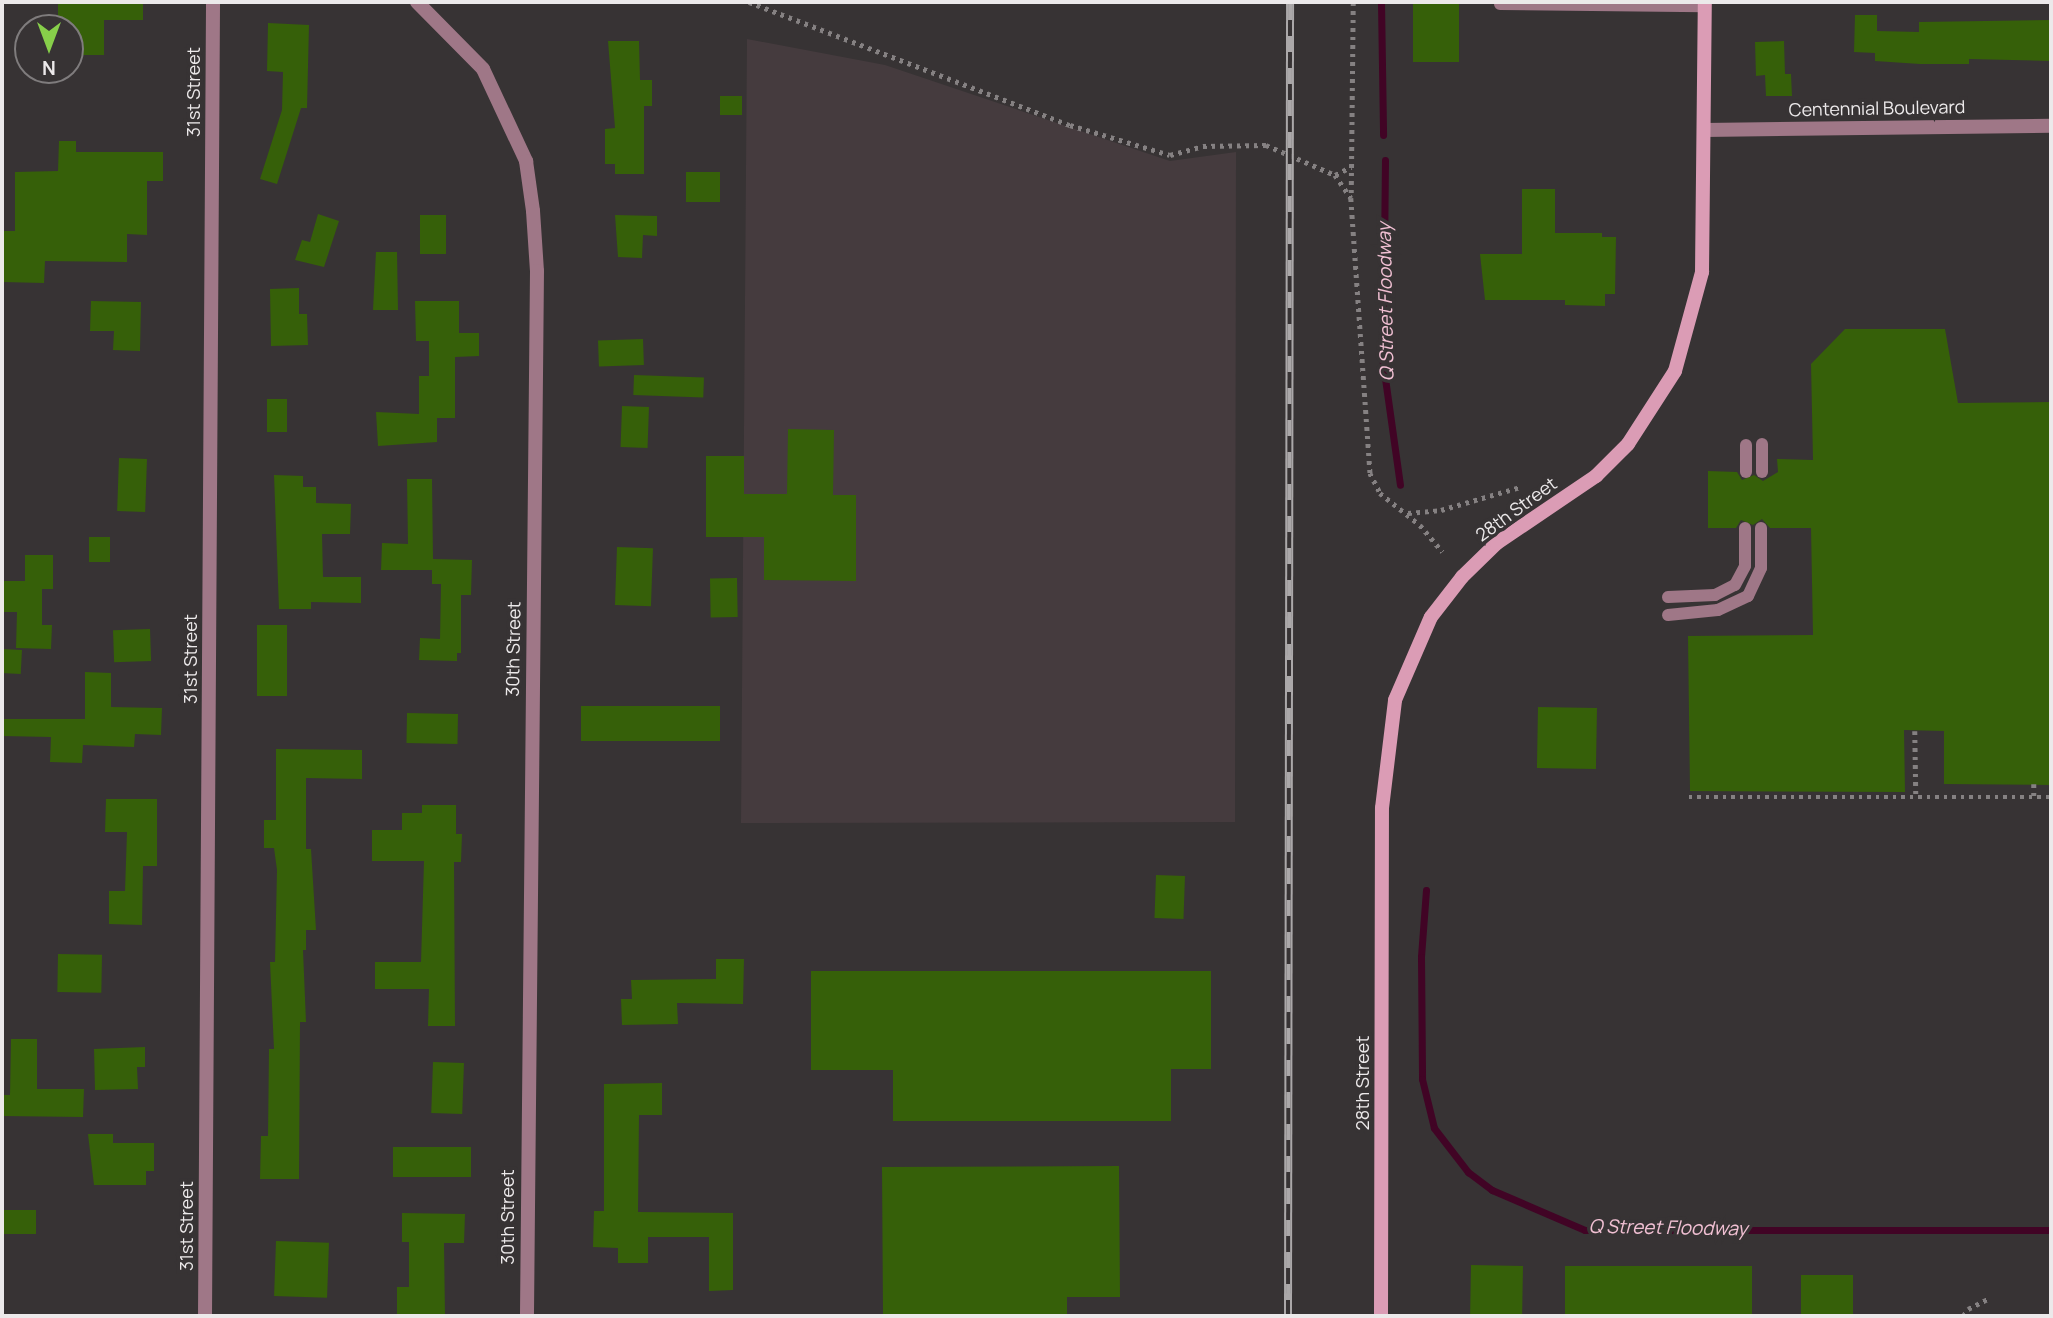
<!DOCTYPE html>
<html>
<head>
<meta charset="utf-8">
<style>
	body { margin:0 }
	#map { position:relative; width:2053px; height:1318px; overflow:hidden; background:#373334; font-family:Manrope,sans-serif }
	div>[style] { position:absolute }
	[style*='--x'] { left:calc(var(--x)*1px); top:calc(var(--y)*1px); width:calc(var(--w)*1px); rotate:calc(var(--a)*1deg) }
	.built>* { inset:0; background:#453b3e }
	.stream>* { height:7px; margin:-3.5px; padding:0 3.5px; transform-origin:3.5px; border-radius:3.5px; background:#410425 }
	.building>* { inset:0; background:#366009; transform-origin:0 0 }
	.path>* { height:4.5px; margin-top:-2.25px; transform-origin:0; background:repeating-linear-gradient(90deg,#858182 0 3.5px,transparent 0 8.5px) }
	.service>* { height:12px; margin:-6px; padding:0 6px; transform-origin:6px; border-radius:6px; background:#9f7787 }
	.minor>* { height:14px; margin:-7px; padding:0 7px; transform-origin:7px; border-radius:7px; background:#9f7787 }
	.tertiary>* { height:14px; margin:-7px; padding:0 7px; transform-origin:7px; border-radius:7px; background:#9f7787 }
	.secondary>* { height:14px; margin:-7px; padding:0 7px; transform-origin:7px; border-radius:7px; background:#db9cb5 }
	.rail>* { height:8px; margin-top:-4px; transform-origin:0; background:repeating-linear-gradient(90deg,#373334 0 16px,#aba8a9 0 32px); box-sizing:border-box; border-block:2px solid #aba8a9 }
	span { translate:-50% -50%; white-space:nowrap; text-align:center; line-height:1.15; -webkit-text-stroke:7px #373334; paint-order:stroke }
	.street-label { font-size:18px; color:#ece9ea }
	.water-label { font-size:19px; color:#f1c0d3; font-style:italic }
	.frame { position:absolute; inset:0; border:4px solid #ece9ea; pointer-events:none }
	.north { position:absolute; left:14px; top:14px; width:70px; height:70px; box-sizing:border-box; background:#373334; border:2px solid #7f7c7d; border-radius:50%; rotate:180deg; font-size:19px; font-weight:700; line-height:28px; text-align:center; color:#ece9ea }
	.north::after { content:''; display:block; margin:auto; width:24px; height:32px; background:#87cf4a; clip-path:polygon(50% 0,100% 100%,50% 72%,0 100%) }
</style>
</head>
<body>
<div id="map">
	<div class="built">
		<div style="clip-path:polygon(747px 39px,885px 65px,1170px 161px,1236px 152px,1235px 822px,741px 823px)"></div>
	</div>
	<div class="stream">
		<div style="--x:1381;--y:2;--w:133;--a:89.1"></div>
		<div style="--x:1385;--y:160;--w:204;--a:90.6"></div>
		<div style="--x:1383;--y:364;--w:122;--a:82"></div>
		<div style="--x:1426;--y:890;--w:67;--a:94.3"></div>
		<div style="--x:1421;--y:957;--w:122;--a:89.5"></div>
		<div style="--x:1422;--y:1079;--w:50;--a:76.2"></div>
		<div style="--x:1434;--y:1128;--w:56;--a:52.3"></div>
		<div style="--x:1468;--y:1172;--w:30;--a:37"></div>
		<div style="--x:1492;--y:1190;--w:101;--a:23.3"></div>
		<div style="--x:1585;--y:1230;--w:466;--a:0"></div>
	</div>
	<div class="building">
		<div style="clip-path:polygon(58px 2px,143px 2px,143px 20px,104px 20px,104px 55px,70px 55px,70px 28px,58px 28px)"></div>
		<div style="left:1413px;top:2px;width:46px;height:60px"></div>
		<div style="clip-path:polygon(1855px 15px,1877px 15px,1877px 31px,1919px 32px,1919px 22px,2051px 20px,2051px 61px,1969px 59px,1969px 64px,1920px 64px,1875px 61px,1875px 53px,1854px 52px)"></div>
		<div style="clip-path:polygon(268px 23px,309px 25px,307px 108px,301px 108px,277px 184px,260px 179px,282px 110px,283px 72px,267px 71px)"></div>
		<div style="clip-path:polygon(608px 41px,639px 41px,640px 80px,652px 80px,652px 106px,644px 106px,644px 174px,615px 174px,615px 164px,605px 164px,605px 129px,615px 128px)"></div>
		<div style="clip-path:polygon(1784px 41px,1785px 74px,1791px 74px,1792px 96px,1766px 96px,1765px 75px,1756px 76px,1755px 42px)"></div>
		<div style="left:720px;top:96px;width:22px;height:19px"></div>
		<div style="clip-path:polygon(59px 141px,76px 141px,76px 152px,163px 152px,163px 181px,147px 181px,147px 235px,127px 234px,127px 262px,45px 261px,44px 283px,2px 282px,2px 231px,15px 231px,15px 172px,58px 171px)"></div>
		<div style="left:686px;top:172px;width:34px;height:30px"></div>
		<div style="clip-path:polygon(1522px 189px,1555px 189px,1555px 233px,1602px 233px,1602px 237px,1616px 237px,1615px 294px,1605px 294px,1605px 306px,1565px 305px,1565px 300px,1485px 300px,1480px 254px,1522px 254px)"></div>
		<div style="clip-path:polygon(318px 214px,339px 221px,324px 267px,295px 260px,302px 240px,310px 242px)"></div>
		<div style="left:420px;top:215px;width:26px;height:39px"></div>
		<div style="clip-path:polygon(615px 215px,657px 216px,657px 236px,643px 235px,642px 258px,618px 257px)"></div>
		<div style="clip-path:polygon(376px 252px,397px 252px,398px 310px,373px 310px)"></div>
		<div style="clip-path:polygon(299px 288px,299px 314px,307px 314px,308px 345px,271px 346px,270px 289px)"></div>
		<div style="clip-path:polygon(91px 301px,141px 302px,140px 351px,113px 350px,114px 331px,90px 331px)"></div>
		<div style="clip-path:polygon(415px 301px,459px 301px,459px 333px,479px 333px,479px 356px,455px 357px,455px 418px,437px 418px,437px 442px,378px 446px,376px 412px,419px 414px,419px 376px,429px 376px,429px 341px,416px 341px)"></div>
		<div style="clip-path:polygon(1845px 329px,1945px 329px,1958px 403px,2051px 402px,2051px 785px,1944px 784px,1944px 731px,1904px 730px,1905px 792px,1690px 791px,1688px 636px,1813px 635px,1811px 528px,1770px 528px,1762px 519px,1753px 525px,1741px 520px,1736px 528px,1708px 528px,1708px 471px,1737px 472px,1742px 480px,1754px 475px,1763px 481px,1778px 472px,1777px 459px,1813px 460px,1811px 364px)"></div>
		<div style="left:643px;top:339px;width:26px;height:45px;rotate:88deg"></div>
		<div style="left:634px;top:375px;width:70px;height:20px;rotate:2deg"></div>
		<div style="left:267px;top:399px;width:20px;height:33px"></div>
		<div style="left:622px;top:406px;width:27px;height:41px;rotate:2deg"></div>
		<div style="clip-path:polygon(788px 429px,834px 430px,833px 495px,856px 495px,856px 581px,764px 580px,764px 537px,706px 537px,706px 456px,744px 456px,744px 494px,787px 494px)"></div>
		<div style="left:119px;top:458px;width:28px;height:53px;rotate:2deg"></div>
		<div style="clip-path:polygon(274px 475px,303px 476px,303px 487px,316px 487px,316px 503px,351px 504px,350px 534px,322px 534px,323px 577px,361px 577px,361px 603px,311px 602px,311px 609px,279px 609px)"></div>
		<div style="clip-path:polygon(407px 479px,432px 479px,433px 559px,472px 560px,471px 595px,461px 595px,461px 653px,457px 653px,457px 661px,419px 660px,420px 638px,440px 639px,441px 584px,432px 584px,432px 570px,381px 570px,382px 543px,408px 544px)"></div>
		<div style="left:89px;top:537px;width:21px;height:25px"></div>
		<div style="left:617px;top:547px;width:36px;height:58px;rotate:2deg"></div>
		<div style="clip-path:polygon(25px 555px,53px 555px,53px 589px,42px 589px,42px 625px,52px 625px,51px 649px,16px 648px,17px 612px,2px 612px,2px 581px,25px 581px)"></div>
		<div style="left:737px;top:578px;width:39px;height:27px;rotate:89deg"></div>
		<div style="left:257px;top:625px;width:30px;height:71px"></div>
		<div style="left:150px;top:629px;width:32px;height:37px;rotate:88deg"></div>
		<div style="left:2px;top:649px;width:20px;height:24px;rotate:3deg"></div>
		<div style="clip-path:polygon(85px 672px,111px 673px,111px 707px,162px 708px,161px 735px,135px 734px,134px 747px,83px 745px,82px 763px,50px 762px,51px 737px,2px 736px,2px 719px,85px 719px)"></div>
		<div style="left:581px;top:706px;width:139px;height:35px"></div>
		<div style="left:1538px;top:707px;width:59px;height:61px;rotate:1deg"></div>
		<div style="left:407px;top:713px;width:51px;height:30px;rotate:1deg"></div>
		<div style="clip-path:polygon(276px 749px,362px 750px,362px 779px,306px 778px,306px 849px,311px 849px,316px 930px,306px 930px,306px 950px,303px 950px,306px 1022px,300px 1022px,299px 1179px,260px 1179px,261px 1136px,268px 1136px,269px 1049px,274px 1049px,270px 962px,275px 962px,277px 870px,274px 848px,264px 848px,264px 820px,276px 820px)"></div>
		<div style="clip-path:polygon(106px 799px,157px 799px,157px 866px,143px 866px,142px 925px,109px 924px,109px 891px,125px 891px,127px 832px,105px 832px)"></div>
		<div style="clip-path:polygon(422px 805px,456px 805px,456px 834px,462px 834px,461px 862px,454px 862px,455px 1026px,428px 1026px,429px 989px,375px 989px,375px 962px,421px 962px,424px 861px,372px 861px,372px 830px,402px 830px,402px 813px,422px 813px)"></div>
		<div style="left:1156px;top:875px;width:29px;height:43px;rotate:2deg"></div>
		<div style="left:58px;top:954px;width:44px;height:38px;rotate:1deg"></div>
		<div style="clip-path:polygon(716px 959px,744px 959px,743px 1004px,677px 1003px,678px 1024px,622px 1025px,621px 999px,632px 999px,631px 980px,716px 979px)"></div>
		<div style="clip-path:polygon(811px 971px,1211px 971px,1211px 1069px,1171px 1069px,1171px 1121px,893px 1121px,893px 1070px,811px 1070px)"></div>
		<div style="clip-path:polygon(11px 1039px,37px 1039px,37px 1089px,84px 1089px,83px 1117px,2px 1116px,2px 1095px,10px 1095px)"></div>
		<div style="clip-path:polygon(145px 1047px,145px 1067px,137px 1067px,138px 1089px,95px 1090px,94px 1049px)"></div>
		<div style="left:433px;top:1062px;width:31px;height:51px;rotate:2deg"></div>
		<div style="clip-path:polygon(662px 1083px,662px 1115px,639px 1115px,638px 1212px,733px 1213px,733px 1290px,709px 1291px,709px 1237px,648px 1237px,648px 1263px,618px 1263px,618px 1248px,593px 1247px,594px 1211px,604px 1211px,604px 1084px)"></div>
		<div style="clip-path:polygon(88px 1134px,113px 1134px,113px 1143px,154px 1143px,154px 1171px,146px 1171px,146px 1185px,94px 1185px)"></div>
		<div style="left:471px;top:1147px;width:30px;height:78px;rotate:90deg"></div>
		<div style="clip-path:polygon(1119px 1166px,1120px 1297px,1067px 1297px,1067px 1316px,883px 1316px,882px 1167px)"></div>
		<div style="left:4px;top:1210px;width:32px;height:24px"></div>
		<div style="clip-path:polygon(402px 1213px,465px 1214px,464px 1243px,444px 1243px,445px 1316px,397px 1316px,397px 1287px,409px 1287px,409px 1242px,402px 1242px)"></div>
		<div style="left:276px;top:1241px;width:53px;height:55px;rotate:2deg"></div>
		<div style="left:1471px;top:1265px;width:52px;height:51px;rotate:1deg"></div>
		<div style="left:1565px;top:1266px;width:187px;height:50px"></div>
		<div style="left:1801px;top:1275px;width:52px;height:41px"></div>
	</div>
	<div class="path">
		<div style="--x:749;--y:2;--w:344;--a:21"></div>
		<div style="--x:1070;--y:125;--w:104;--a:16.7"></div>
		<div style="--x:1170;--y:155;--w:34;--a:-15"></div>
		<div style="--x:1203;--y:146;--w:63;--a:-0.9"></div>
		<div style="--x:1266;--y:145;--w:75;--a:23.5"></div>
		<div style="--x:1335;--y:175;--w:28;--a:55"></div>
		<div style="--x:1351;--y:198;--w:276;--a:86"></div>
		<div style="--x:1370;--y:473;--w:22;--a:63"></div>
		<div style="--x:1380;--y:493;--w:51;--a:38.7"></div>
		<div style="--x:1420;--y:525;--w:35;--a:50"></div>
		<div style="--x:1335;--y:175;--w:18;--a:-27"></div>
		<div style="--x:1351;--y:193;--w:191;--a:-89.4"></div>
		<div style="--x:1408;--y:513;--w:33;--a:-5"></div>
		<div style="--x:1441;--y:510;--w:82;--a:-16.2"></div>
		<div style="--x:1915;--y:731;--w:65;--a:89.1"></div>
		<div style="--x:2034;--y:784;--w:13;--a:90"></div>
		<div style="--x:1689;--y:797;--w:362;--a:0"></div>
		<div style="--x:1963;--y:1316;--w:9;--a:-54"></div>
		<div style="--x:1968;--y:1309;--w:25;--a:-27"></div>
	</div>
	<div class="service">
		<div style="--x:1500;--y:4;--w:205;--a:0.6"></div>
		<div style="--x:1762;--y:444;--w:28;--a:90"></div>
		<div style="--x:1746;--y:445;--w:27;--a:90"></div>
		<div style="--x:1668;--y:597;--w:47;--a:-2.4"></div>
		<div style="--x:1715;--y:595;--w:22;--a:-27"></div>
		<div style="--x:1735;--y:585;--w:21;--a:-62"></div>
		<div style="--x:1745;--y:566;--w:38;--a:-90"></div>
		<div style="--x:1668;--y:615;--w:50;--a:-5.7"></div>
		<div style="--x:1718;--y:610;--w:33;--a:-25"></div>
		<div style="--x:1748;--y:596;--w:31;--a:-65"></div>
		<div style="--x:1761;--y:568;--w:40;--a:-90"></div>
	</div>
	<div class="minor">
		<div style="--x:417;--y:2;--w:94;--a:45.4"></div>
		<div style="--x:483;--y:69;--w:102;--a:64.9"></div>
		<div style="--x:526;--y:161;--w:50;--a:82"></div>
		<div style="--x:533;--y:211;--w:60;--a:86.2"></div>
		<div style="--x:537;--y:271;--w:1045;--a:90.55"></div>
		<div style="--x:205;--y:1316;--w:1314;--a:-89.65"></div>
	</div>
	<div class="tertiary">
		<div style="--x:1704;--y:130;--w:347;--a:-0.7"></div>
	</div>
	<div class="secondary">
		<div style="--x:1381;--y:1316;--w:508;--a:-89.89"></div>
		<div style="--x:1382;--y:808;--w:109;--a:-83.1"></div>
		<div style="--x:1395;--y:700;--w:90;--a:-66.6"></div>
		<div style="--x:1431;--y:617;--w:51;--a:-52.2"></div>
		<div style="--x:1462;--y:577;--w:49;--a:-44.2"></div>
		<div style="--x:1497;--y:543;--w:120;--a:-34.1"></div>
		<div style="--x:1596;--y:476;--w:45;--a:-45"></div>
		<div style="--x:1628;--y:444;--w:87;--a:-57.2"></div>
		<div style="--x:1675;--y:371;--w:103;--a:-74.7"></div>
		<div style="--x:1702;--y:272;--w:270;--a:-89.4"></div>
	</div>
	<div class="rail">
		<div style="--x:1288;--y:1316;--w:1314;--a:-89.91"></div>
	</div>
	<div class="street-label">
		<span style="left:193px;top:92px;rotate:-90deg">31st Street</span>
		<span style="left:1877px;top:108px;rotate:-1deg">Centennial Boulevard</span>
		<span style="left:1516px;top:509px;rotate:-36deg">28th Street</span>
		<span style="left:513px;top:649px;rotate:-89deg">30th Street</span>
		<span style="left:190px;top:659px;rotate:-90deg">31st Street</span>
		<span style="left:1362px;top:1083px;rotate:-90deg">28th Street</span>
		<span style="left:507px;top:1217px;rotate:-90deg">30th Street</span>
		<span style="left:186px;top:1226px;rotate:-90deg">31st Street</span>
	</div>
	<div class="water-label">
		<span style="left:1386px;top:302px;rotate:-91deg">Q Street Floodway</span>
		<span style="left:1668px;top:1228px;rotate:1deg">Q Street Floodway</span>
	</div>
	<div class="frame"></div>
	<div class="north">N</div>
</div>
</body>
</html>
